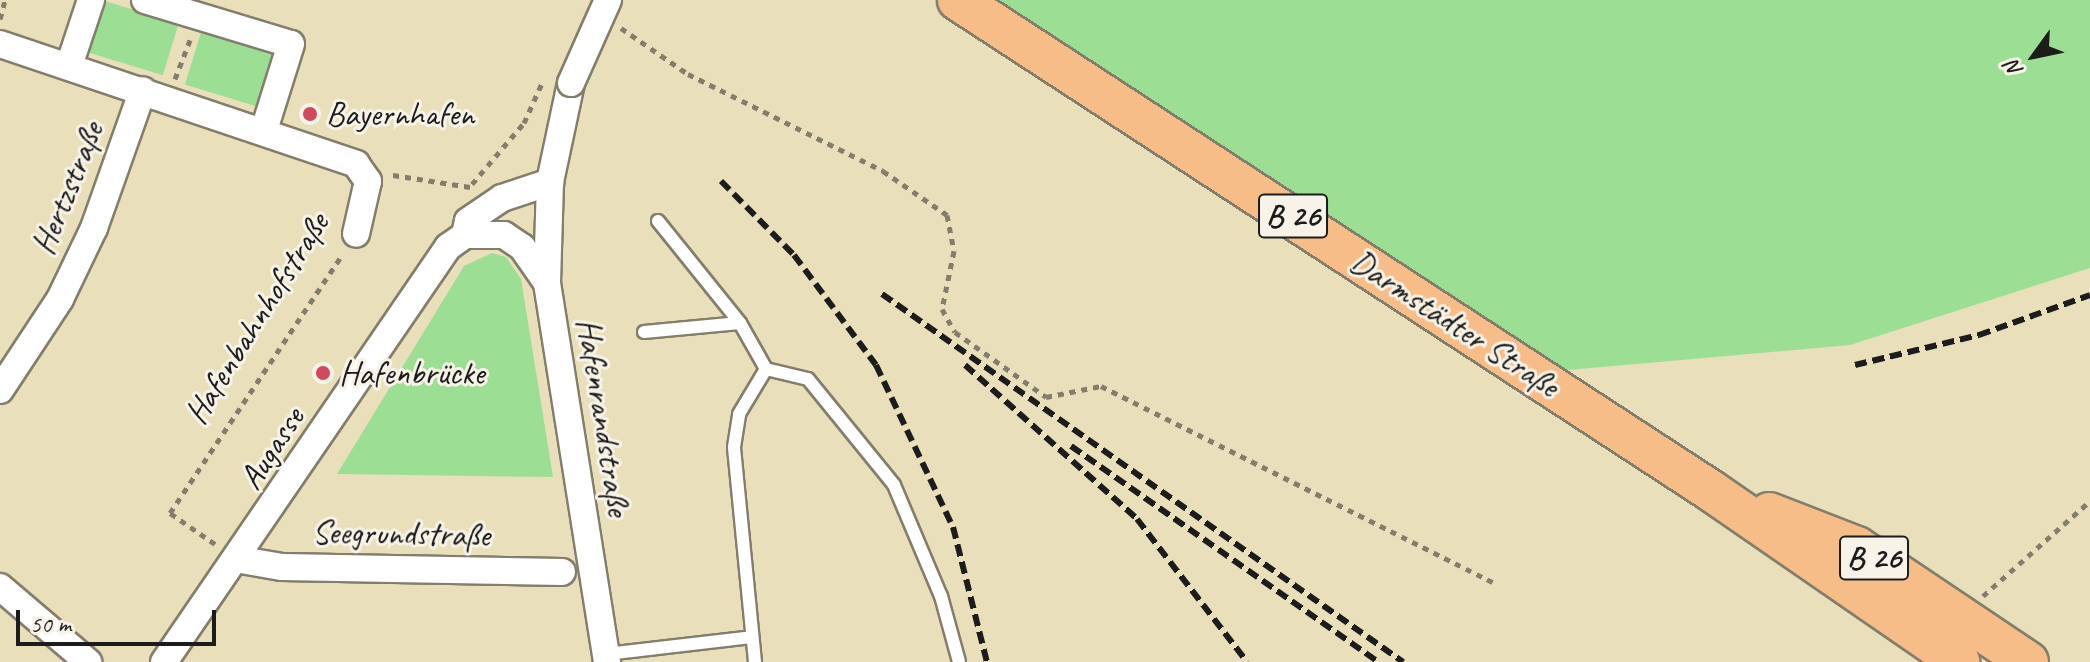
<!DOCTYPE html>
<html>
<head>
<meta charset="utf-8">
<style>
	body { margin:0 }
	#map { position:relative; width:2090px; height:662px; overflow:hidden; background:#eadfbb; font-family:Caveat,sans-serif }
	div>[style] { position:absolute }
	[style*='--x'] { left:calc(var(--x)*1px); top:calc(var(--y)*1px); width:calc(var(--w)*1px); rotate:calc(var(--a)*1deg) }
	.green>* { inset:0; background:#9dde95; transform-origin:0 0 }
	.path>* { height:5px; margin-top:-2.5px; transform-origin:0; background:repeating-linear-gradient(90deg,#837e6c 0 6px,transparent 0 12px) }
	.roads { filter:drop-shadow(2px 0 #837e6c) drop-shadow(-2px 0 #837e6c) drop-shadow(0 2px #837e6c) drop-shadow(0 -2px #837e6c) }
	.service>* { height:12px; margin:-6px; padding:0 6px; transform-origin:6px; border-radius:6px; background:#fff }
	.minor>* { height:26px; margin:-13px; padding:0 13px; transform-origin:13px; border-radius:13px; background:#fff }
	.primary>* { height:40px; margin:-20px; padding:0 20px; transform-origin:20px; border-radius:20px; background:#f7bd88 }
	.rail>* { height:6px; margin-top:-3px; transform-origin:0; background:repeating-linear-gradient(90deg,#1c1c1c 0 12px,transparent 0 18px) }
	.bridges { filter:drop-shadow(2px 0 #837e6c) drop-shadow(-2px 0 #837e6c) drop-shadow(0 2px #837e6c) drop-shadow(0 -2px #837e6c) }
	.minor-bridge>* { height:26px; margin:-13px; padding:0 13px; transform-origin:13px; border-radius:13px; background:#fff }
	.dots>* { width:22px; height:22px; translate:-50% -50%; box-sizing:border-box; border:4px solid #f7f3e8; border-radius:50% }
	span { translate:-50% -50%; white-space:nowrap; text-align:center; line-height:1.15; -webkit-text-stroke:6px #f7f3e8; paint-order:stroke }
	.shield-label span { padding:2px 6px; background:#f7f3e8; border:2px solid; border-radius:6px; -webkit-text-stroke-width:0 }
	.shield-label { font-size:32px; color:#1c1c1c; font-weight:700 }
	.poi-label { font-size:34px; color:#1c1c1c }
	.left { translate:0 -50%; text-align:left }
	.street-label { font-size:34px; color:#1c1c1c }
	.north { position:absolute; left:1994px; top:16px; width:80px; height:80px; -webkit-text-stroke:6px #f7f3e8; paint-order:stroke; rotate:237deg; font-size:22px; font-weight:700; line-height:32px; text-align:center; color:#1c1c1c }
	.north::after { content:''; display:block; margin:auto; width:28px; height:36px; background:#1c1c1c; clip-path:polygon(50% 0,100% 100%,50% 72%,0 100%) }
	.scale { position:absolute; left:16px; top:610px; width:200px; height:36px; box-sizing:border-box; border:4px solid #1c1c1c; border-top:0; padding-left:10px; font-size:24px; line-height:28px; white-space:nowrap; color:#1c1c1c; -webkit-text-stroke:6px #f7f3e8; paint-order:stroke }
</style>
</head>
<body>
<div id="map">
	<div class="green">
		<div style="clip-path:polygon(983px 0,2090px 0,2090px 268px,1850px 345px,1557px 371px)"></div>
		<div style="left:105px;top:1px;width:77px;height:54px;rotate:17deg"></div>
		<div style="left:201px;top:32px;width:77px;height:55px;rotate:17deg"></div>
		<div style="clip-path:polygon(492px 253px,506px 257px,521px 279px,553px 477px,337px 474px,464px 266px)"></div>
	</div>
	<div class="path">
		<div style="--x:0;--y:19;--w:20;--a:-75"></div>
		<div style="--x:621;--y:28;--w:81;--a:34.5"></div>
		<div style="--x:688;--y:74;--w:218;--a:26.4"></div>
		<div style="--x:883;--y:171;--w:78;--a:34.5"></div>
		<div style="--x:947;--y:215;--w:37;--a:79"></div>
		<div style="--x:954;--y:251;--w:59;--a:101.7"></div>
		<div style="--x:942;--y:309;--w:26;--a:61"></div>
		<div style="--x:955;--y:332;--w:112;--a:35.5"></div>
		<div style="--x:1046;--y:397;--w:56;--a:-11.3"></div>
		<div style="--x:1101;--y:386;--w:438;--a:26.6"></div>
		<div style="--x:175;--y:79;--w:42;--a:-69"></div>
		<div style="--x:393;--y:175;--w:78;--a:8.9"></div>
		<div style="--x:472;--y:184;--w:80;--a:-49.6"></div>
		<div style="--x:524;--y:123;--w:46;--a:-65.7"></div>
		<div style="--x:215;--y:544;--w:55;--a:-145.4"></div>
		<div style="--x:170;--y:513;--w:310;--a:-56.3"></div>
		<div style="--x:1983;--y:596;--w:143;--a:-41.6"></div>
	</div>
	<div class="roads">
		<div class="service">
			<div style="--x:658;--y:221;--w:131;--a:51.2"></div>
			<div style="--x:740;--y:323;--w:53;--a:60.5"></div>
			<div style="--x:644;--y:332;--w:96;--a:-5.4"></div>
			<div style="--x:606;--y:654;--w:147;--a:-6.6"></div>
			<div style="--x:755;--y:662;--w:216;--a:-95.6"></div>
			<div style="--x:734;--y:447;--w:33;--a:-81"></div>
			<div style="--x:739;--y:414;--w:52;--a:-59"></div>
			<div style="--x:766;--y:369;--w:43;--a:13.4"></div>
			<div style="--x:808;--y:379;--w:136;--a:50.9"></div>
			<div style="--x:894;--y:485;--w:121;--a:67.1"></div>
			<div style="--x:941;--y:596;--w:68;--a:74.7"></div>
		</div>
		<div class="minor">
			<div style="--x:145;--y:0;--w:152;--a:16.8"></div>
			<div style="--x:291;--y:44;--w:90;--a:107.4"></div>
			<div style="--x:0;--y:44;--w:376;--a:18.6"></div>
			<div style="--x:356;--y:164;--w:21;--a:55"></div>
			<div style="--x:368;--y:181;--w:54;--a:102.8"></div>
			<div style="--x:69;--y:66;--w:70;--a:-71.6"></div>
			<div style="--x:571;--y:83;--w:101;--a:102"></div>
			<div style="--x:550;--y:182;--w:101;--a:91.7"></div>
			<div style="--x:547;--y:283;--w:384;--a:81"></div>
			<div style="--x:465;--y:235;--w:14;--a:-78"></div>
			<div style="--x:468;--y:221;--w:41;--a:-34.1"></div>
			<div style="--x:502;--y:198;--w:51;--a:-18.4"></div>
			<div style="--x:0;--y:390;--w:109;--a:-56.6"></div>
			<div style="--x:60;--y:299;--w:79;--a:-64.4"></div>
			<div style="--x:94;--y:228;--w:146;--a:-70.5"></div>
			<div style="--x:241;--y:560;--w:42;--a:9.7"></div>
			<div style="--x:282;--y:567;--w:280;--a:1"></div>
			<div style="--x:0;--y:587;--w:116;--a:40.4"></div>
			<div style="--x:164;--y:662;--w:503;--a:-55.61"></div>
			<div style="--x:448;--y:247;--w:21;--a:-35"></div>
			<div style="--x:465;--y:235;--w:39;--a:0"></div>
			<div style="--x:504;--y:235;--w:22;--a:34"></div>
			<div style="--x:522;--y:247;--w:44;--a:55.2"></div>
		</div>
		<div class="primary">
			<div style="--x:958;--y:0;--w:898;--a:33.09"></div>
			<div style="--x:1710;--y:490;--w:303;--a:34.6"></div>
			<div style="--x:1769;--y:513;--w:94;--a:21.1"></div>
			<div style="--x:1857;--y:547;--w:206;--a:33.9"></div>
		</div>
	</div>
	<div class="rail">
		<div style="--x:721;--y:181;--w:104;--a:45.4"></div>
		<div style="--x:794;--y:255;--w:137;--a:53.3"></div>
		<div style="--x:876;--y:365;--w:179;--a:64.6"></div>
		<div style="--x:953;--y:527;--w:139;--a:75.9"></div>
		<div style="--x:882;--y:294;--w:638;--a:35.23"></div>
		<div style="--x:965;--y:365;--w:231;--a:41.8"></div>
		<div style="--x:1137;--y:519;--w:180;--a:52.4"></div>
		<div style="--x:1855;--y:365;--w:128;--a:-13.6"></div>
		<div style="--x:1979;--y:335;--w:118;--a:-19.8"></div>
		<div style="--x:1071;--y:446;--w:375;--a:35.1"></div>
	</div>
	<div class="bridges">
		<div class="minor-bridge">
			<div style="--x:571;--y:83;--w:91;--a:-66"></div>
		</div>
	</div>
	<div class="dots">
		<div style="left:310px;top:114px;background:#d1495b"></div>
		<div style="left:323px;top:373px;background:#d1495b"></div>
	</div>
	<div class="shield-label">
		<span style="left:1293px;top:216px">B 26</span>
		<span style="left:1874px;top:558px">B 26</span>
	</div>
	<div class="poi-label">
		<span class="left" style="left:326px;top:114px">Bayernhafen</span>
		<span class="left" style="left:339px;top:373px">Hafenbrücke</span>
	</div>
	<div class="street-label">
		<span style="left:67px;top:188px;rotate:-68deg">Hertzstraße</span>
		<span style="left:256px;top:318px;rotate:-58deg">Hafenbahnhofstraße</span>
		<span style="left:1455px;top:323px;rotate:33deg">Darmstädter Straße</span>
		<span style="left:604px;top:417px;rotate:81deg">Hafenrandstraße</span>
		<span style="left:271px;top:448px;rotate:-57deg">Augasse</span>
		<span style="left:401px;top:533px;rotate:1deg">Seegrundstraße</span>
	</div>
	<div class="north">N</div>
	<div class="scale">50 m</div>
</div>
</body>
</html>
